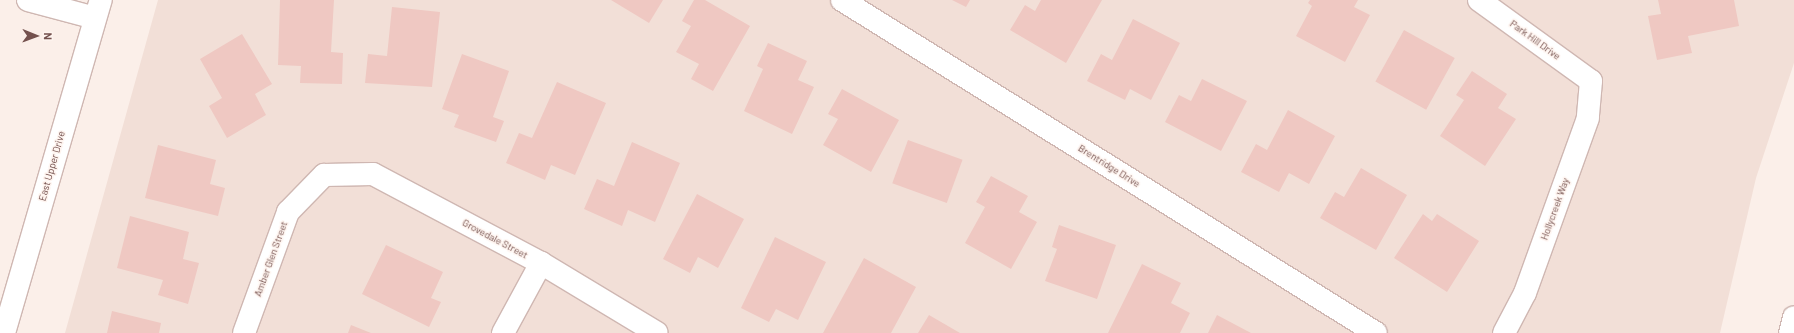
<!DOCTYPE html>
<html>
<head>
<meta charset="utf-8">
<style>
	body { margin:0 }
	#map { position:relative; width:1794px; height:333px; overflow:hidden; background:#fbefe9; font-family:Barlow,sans-serif }
	div>[style] { position:absolute }
	[style*='--x'] { left:calc(var(--x)*1px); top:calc(var(--y)*1px); width:calc(var(--w)*1px); rotate:calc(var(--a)*1deg) }
	.residential>* { inset:0; background:#f2dfd7 }
	.building>* { inset:0; background:#efc8c2; transform-origin:0 0 }
	.roads { filter:drop-shadow(1px 0 #cfb7b2) drop-shadow(-1px 0 #cfb7b2) drop-shadow(0 1px #cfb7b2) drop-shadow(0 -1px #cfb7b2) }
	.street>* { height:22px; margin:-11px; padding:0 11px; transform-origin:11px; border-radius:11px; background:#fff }
	.secondary>* { height:22px; margin:-11px; padding:0 11px; transform-origin:11px; border-radius:11px; background:#fff }
	span { translate:-50% -50%; white-space:nowrap; text-align:center; line-height:1.15; -webkit-text-stroke:3px #fef4ef; paint-order:stroke }
	.street-label { font-size:10px; color:#74514e }
	.north { position:absolute; left:16px; top:16px; width:40px; height:40px; -webkit-text-stroke:3px #fef4ef; paint-order:stroke; rotate:91deg; font-size:11px; font-weight:700; line-height:16px; text-align:center; color:#74514e }
	.north::after { content:''; display:block; margin:auto; width:14px; height:18px; background:#74514e; clip-path:polygon(50% 0,100% 100%,50% 72%,0 100%) }
</style>
</head>
<body>
<div id="map">
	<div class="residential">
		<div style="clip-path:polygon(158px 0,1794px 0,1794px 63px,1756px 178px,1720px 333px,65px 333px)"></div>
	</div>
	<div class="building">
		<div style="clip-path:polygon(280px 0,334px 0,331px 52px,343px 53px,342px 84px,300px 83px,301px 66px,278px 65px)"></div>
		<div style="clip-path:polygon(611px 0,663px 0,649px 23px)"></div>
		<div style="clip-path:polygon(694px 0,705px 0,750px 26px,713px 91px,691px 79px,699px 64px,676px 52px,691px 26px,682px 21px)"></div>
		<div style="clip-path:polygon(952px 0,970px 0,966px 7px)"></div>
		<div style="clip-path:polygon(1041px 0,1102px 0,1066px 63px,1010px 30px,1025px 5px,1035px 11px)"></div>
		<div style="clip-path:polygon(1310px 0,1358px 0,1354px 7px,1370px 15px,1345px 62px,1296px 36px,1312px 6px,1308px 3px)"></div>
		<div style="clip-path:polygon(1658px 0,1734px 0,1739px 26px,1688px 36px,1692px 53px,1657px 60px,1648px 16px,1661px 14px)"></div>
		<div style="clip-path:polygon(392px 7px,440px 12px,432px 87px,365px 83px,368px 54px,387px 56px)"></div>
		<div style="clip-path:polygon(1133px 19px,1180px 43px,1151px 100px,1130px 89px,1125px 100px,1087px 81px,1101px 54px,1112px 60px)"></div>
		<div style="left:1404px;top:30px;width:58px;height:59px;rotate:29deg"></div>
		<div style="clip-path:polygon(242px 34px,272px 84px,255px 94px,266px 115px,227px 138px,209px 106px,222px 98px,200px 59px)"></div>
		<div style="clip-path:polygon(768px 43px,807px 61px,798px 80px,814px 87px,792px 134px,744px 111px,763px 69px,757px 66px)"></div>
		<div style="clip-path:polygon(462px 54px,509px 71px,493px 117px,504px 121px,496px 142px,454px 127px,459px 115px,442px 109px)"></div>
		<div style="clip-path:polygon(1472px 71px,1507px 94px,1498px 108px,1516px 119px,1485px 166px,1440px 136px,1464px 100px,1456px 95px)"></div>
		<div style="clip-path:polygon(1202px 79px,1247px 101px,1221px 151px,1165px 122px,1179px 95px,1191px 101px)"></div>
		<div style="clip-path:polygon(557px 82px,606px 103px,575px 175px,551px 165px,545px 180px,506px 163px,519px 133px,532px 138px)"></div>
		<div style="clip-path:polygon(842px 89px,899px 120px,871px 172px,823px 145px,838px 119px,828px 114px)"></div>
		<div style="clip-path:polygon(1288px 110px,1335px 136px,1309px 184px,1289px 173px,1279px 192px,1241px 172px,1256px 144px,1267px 150px)"></div>
		<div style="left:908px;top:140px;width:58px;height:46px;rotate:20deg"></div>
		<div style="clip-path:polygon(632px 142px,680px 163px,655px 222px,628px 210px,622px 226px,584px 209px,597px 179px,614px 186px)"></div>
		<div style="clip-path:polygon(158px 145px,216px 160px,210px 184px,225px 188px,218px 216px,145px 198px)"></div>
		<div style="clip-path:polygon(1361px 168px,1407px 195px,1376px 250px,1320px 218px,1335px 192px,1344px 197px)"></div>
		<div style="clip-path:polygon(991px 176px,1028px 196px,1019px 212px,1037px 222px,1011px 269px,965px 243px,985px 207px,976px 202px)"></div>
		<div style="clip-path:polygon(697px 194px,744px 219px,718px 268px,698px 257px,690px 273px,663px 259px)"></div>
		<div style="clip-path:polygon(1423px 214px,1432px 221px,1437px 214px,1479px 241px,1447px 292px,1394px 258px)"></div>
		<div style="clip-path:polygon(130px 216px,189px 232px,183px 259px,199px 263px,188px 304px,158px 295px,163px 280px,117px 268px)"></div>
		<div style="clip-path:polygon(1059px 225px,1116px 245px,1097px 299px,1045px 281px,1057px 249px,1052px 247px)"></div>
		<div style="clip-path:polygon(775px 237px,826px 262px,798px 320px,776px 309px,769px 322px,741px 308px)"></div>
		<div style="clip-path:polygon(386px 245px,443px 272px,431px 298px,441px 302px,429px 327px,362px 294px)"></div>
		<div style="clip-path:polygon(864px 258px,916px 287px,891px 333px,823px 333px)"></div>
		<div style="clip-path:polygon(1142px 264px,1181px 283px,1171px 303px,1190px 313px,1180px 333px,1108px 333px)"></div>
		<div style="clip-path:polygon(112px 311px,161px 323px,159px 333px,107px 333px)"></div>
		<div style="clip-path:polygon(929px 315px,960px 333px,918px 333px)"></div>
		<div style="clip-path:polygon(1217px 315px,1251px 333px,1208px 333px)"></div>
		<div style="clip-path:polygon(351px 325px,371px 333px,348px 333px)"></div>
	</div>
	<div class="roads">
		<div class="street">
			<div style="--x:28;--y:0;--w:69;--a:15"></div>
			<div style="--x:842;--y:0;--w:629;--a:31.95"></div>
			<div style="--x:1479;--y:0;--w:138;--a:35.9"></div>
			<div style="--x:1591;--y:81;--w:37;--a:95"></div>
			<div style="--x:1588;--y:118;--w:186;--a:109.8"></div>
			<div style="--x:1525;--y:293;--w:45;--a:117.7"></div>
			<div style="--x:244;--y:333;--w:129;--a:-70"></div>
			<div style="--x:288;--y:212;--w:52;--a:-45.8"></div>
			<div style="--x:324;--y:175;--w:49;--a:-1.2"></div>
			<div style="--x:373;--y:174;--w:190;--a:27.9"></div>
			<div style="--x:541;--y:263;--w:135;--a:31.1"></div>
			<div style="--x:503;--y:333;--w:80;--a:-61.5"></div>
		</div>
		<div class="secondary">
			<div style="--x:4;--y:333;--w:347;--a:-73.8"></div>
			<div style="--x:1790;--y:333;--w:16;--a:-76"></div>
		</div>
	</div>
	<div class="street-label">
		<span style="left:1535px;top:40px;rotate:36deg">Park Hill Drive</span>
		<span style="left:52px;top:166px;rotate:-74deg">East Upper Drive</span>
		<span style="left:1109px;top:166px;rotate:32deg">Brentridge Drive</span>
		<span style="left:1555px;top:209px;rotate:-70deg">Hollycreek Way</span>
		<span style="left:495px;top:239px;rotate:28deg">Grovedale Street</span>
		<span style="left:271px;top:259px;rotate:-70deg">Amber Glen Street</span>
	</div>
	<div class="north">N</div>
</div>
</body>
</html>
